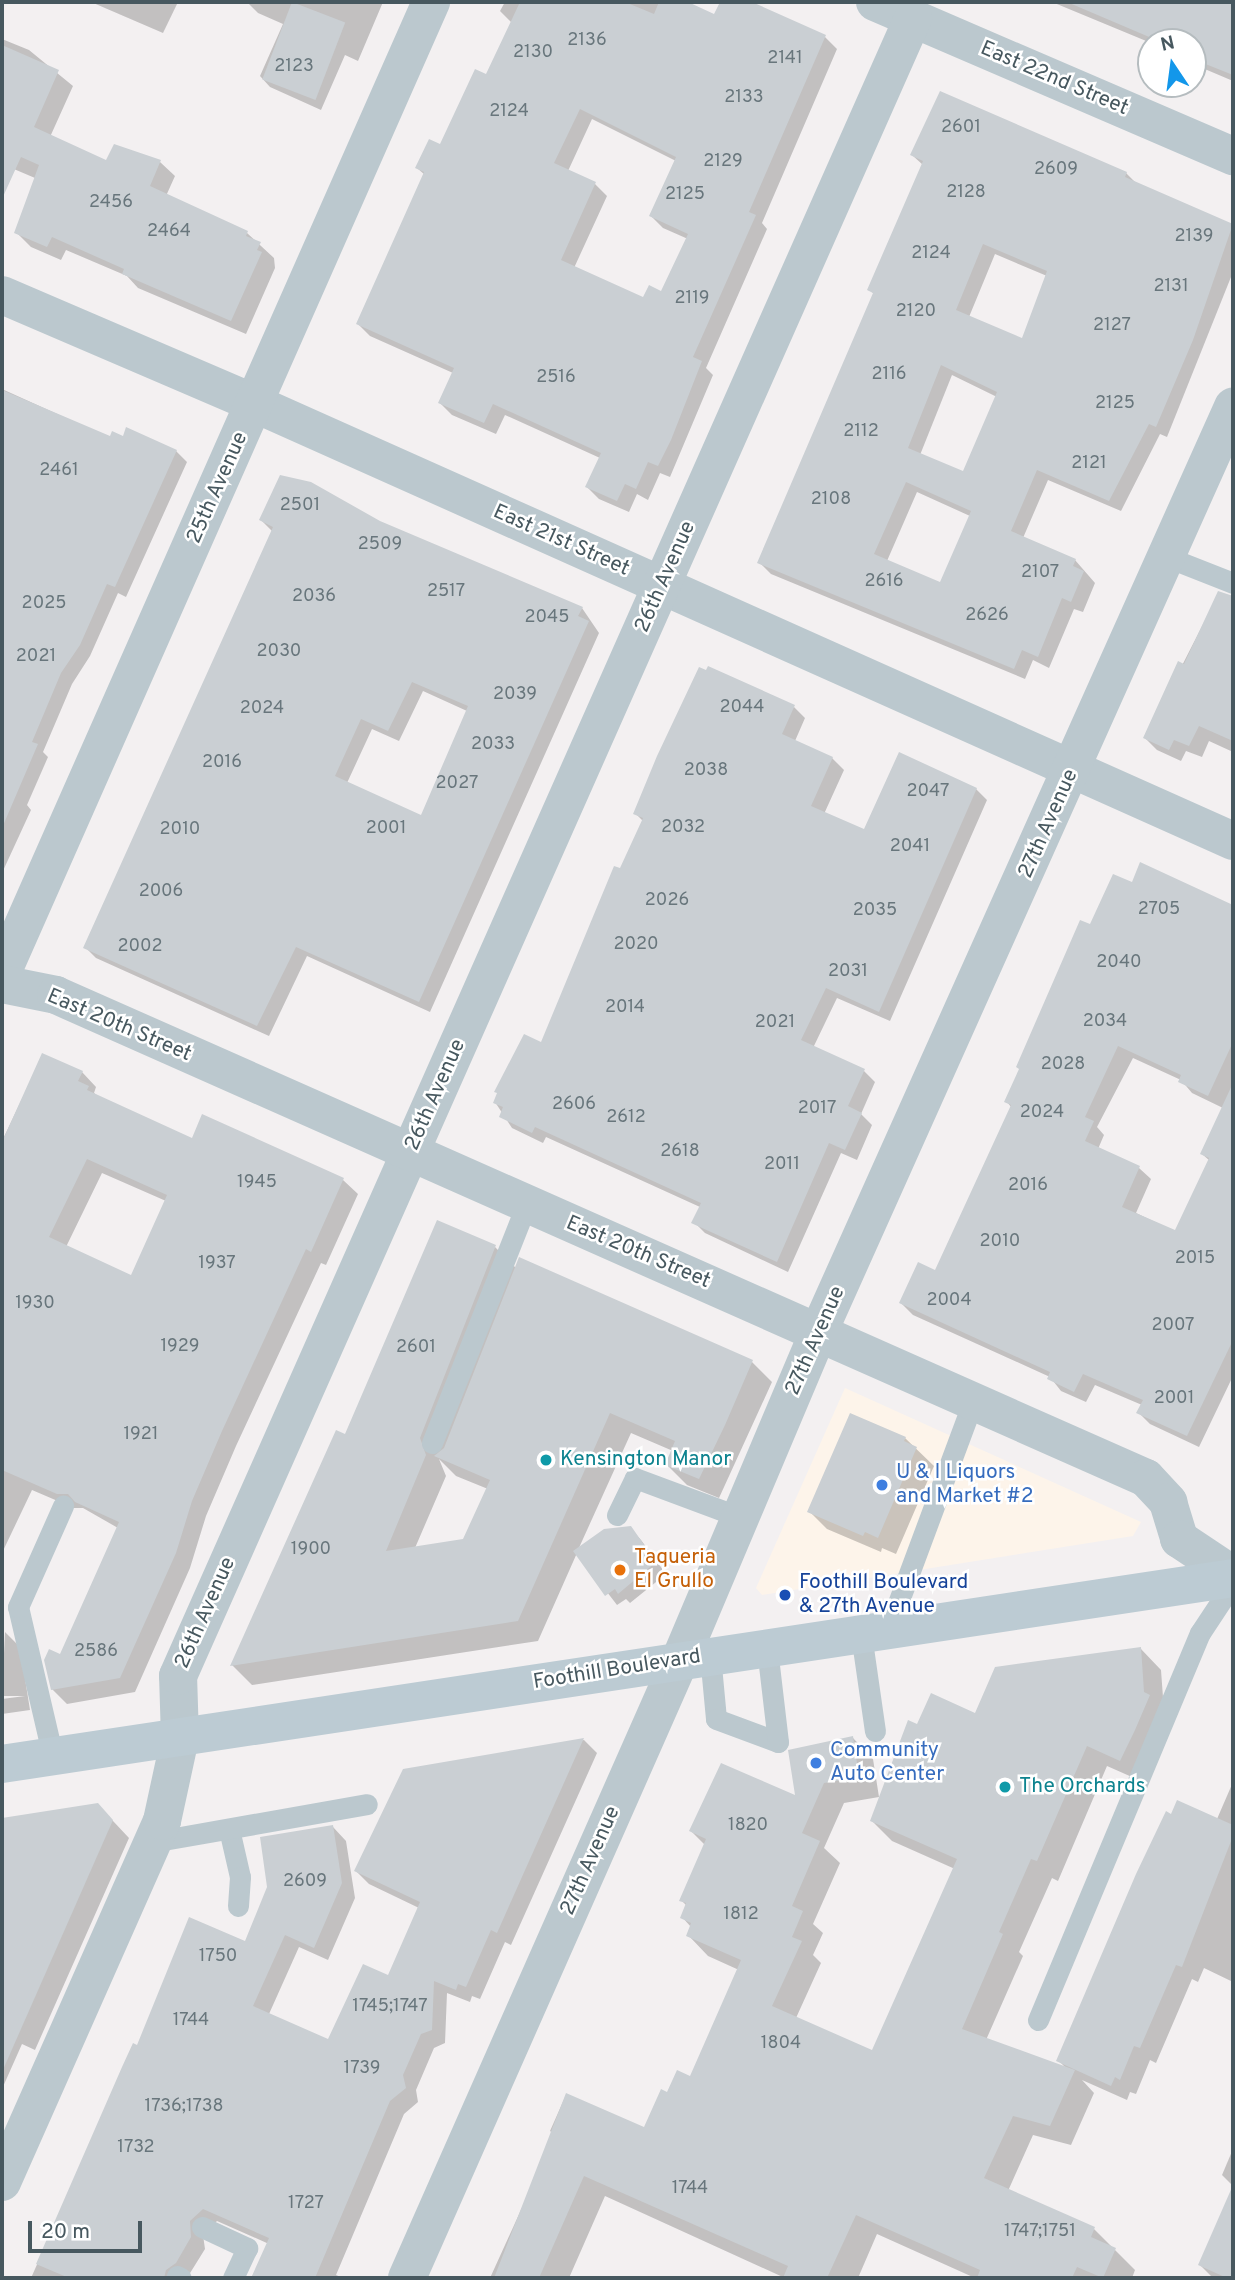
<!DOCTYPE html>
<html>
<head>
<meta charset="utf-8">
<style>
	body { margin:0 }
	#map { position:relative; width:1235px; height:2280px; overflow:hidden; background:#f3f0f1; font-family:Overpass,sans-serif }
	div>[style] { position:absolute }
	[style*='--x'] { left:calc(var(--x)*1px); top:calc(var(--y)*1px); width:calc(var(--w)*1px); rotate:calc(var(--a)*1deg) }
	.commercial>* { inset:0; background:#fdf4ea }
	.shadow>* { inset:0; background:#0003 }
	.building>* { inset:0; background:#cacfd3; transform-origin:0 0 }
	.service>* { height:21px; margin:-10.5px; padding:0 10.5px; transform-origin:10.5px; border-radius:10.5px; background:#bbc8ce }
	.minor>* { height:38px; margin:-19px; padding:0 19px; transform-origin:19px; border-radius:19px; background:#bbc8ce }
	.tertiary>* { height:38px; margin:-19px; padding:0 19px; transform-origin:19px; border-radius:19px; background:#bbc8ce }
	.secondary>* { height:38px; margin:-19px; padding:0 19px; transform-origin:19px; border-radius:19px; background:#bccbd3 }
	.dots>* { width:19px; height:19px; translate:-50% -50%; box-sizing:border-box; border:4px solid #fff; border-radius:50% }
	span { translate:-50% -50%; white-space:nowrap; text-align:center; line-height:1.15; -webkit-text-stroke:5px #fff; paint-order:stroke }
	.number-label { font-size:18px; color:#68767c }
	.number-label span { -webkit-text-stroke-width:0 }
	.street-label { font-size:21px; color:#47585f }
	.culture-label { font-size:21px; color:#0d838f }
	.left { translate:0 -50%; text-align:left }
	.shop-label { font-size:21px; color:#366cbe }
	.food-label { font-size:21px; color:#c56008 }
	.transit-label { font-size:21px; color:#164399 }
	.frame { position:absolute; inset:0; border:4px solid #47585f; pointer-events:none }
	.north { position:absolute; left:1137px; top:28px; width:70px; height:70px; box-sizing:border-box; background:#fff; border:2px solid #b5bcbf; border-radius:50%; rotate:347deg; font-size:19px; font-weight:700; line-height:28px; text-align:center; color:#47585f }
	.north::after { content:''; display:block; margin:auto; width:24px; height:32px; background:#1397ea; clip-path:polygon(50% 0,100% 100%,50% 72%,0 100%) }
	.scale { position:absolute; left:28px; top:2221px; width:114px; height:32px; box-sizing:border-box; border:4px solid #47585f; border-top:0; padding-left:9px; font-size:21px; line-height:24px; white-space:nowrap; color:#47585f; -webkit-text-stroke:5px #fff; paint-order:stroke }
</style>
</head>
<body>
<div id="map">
	<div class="commercial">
		<div style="clip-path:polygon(845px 1388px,1141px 1522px,1133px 1536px,762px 1595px,756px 1588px)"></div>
	</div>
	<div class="shadow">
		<div style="clip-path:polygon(91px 2px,178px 2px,163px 33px)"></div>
		<div style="clip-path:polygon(383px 2px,358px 61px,345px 55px,321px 110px,270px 87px,260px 76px,283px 24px,258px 13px,247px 2px)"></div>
		<div style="clip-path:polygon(evenodd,505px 2px,664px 2px,677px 8px,684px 2px,715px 16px,721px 2px,739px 8px,748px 2px,825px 37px,837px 49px,762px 223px,767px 229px,706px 368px,713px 375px,670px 477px,660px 473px,648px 500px,637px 494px,629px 512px,599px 499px,587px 487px,600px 458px,505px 415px,496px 434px,452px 415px,440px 403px,453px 373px,370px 336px,358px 324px,425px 175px,417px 168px,441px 146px,487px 76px,512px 23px,500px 11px,505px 2px,592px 119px,676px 161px,651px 216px,663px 228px,688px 239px,662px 293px,644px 299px,574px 268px,607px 196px,595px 184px,568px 171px,592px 119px)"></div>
		<div style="clip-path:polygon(1052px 2px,1233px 2px,1233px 81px,1200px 67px,1193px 61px,1193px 42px,1151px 43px)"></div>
		<div style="clip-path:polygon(2px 39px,29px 50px,73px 86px,50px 137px,107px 162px,115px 146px,160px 162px,175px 176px,166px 196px,247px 233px,274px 258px,275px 268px,246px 334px,138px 288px,127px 276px,66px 250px,61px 260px,31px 247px,16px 232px,35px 178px,2px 164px)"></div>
		<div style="clip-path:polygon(evenodd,912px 155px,1126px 173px,1137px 184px,1233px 226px,1233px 272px,1167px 437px,1160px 434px,1121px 511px,1048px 480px,1023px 538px,1075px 560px,1095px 583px,1083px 612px,1074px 609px,1049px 668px,1033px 660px,1025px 679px,771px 574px,759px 562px,875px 295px,870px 290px,923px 165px,912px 155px,995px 254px,1047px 276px,1023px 341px,969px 317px,995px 254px,912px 155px,952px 375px,997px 397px,964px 474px,920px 455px,952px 375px,912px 155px,917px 492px,970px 516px,941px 584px,887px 561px,917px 492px)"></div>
		<div style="clip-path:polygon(2px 389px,110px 438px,176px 451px,187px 462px,126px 597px,118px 593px,90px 656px,72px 684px,43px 752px,48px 757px,27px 805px,31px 810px,2px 873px)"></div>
		<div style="clip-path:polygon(evenodd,261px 520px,380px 522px,582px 608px,599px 633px,430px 1012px,307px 956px,269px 1036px,96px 958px,85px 947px,273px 532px,261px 520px,423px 691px,467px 711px,422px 818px,347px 783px,372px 729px,399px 741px,423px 691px)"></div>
		<div style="clip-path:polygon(1219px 593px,1233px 600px,1233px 752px,1209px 741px,1202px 757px,1186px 751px,1181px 761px,1157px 750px,1145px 738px)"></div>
		<div style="clip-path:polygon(794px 707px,805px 718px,795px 741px,832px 758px,844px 770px,824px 814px,864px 831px,976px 789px,987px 800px,890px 1021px,837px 998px,813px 1048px,864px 1071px,875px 1082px,861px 1114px,872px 1125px,857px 1160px,841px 1153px,788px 1272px,705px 1233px,694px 1222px,700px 1207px,546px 1137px,543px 1143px,512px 1128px,495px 1102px,542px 1044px,644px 822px,635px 813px)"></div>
		<div style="clip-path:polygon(evenodd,1141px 865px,1233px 907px,1233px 1376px,1199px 1447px,1150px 1424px,1139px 1413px,1142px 1405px,1095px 1385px,1086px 1402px,1061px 1391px,1050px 1377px,913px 1315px,901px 1303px,936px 1272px,1012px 1108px,1006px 1101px,1091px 927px,1132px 884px,1141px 865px,1133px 1058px,1181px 1080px,1192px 1093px,1223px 1108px,1202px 1154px,1210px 1161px,1176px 1232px,1136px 1213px,1151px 1179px,1139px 1168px,1098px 1149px,1104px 1135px,1097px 1127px,1133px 1058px)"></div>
		<div style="clip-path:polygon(evenodd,43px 1055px,82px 1072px,96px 1087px,94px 1093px,99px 1097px,193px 1140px,203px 1117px,343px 1180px,358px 1194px,326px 1265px,321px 1263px,236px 1446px,206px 1516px,190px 1568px,135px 1692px,67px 1704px,52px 1689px,61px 1657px,118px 1528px,83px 1508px,74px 1508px,32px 1490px,2px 1553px,2px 1141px,43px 1055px,102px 1173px,166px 1201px,131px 1277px,66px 1247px,102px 1173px)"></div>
		<div style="clip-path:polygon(evenodd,495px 1247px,517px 1269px,752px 1362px,772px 1382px,719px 1498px,687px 1485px,667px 1465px,673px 1451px,631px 1433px,578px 1550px,630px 1528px,641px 1540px,666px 1574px,630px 1603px,626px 1599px,617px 1605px,577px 1553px,538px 1641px,252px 1685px,232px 1665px,495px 1247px,439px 1459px,456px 1476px,488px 1489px,464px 1540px,415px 1548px,446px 1476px,439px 1459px)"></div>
		<div style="clip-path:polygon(905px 1438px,934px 1466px,896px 1554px,882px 1548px,881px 1552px,827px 1529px,810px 1512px)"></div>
		<div style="clip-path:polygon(5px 1632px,20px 1647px,30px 1710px,2px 1714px,2px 1699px,25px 1696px,2px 1696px)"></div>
		<div style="clip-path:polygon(1141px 1649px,1161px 1670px,1164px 1711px,1141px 1781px,1107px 1766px,1058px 1881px,1052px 1878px,1019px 1952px,1023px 1956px,986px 2040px,1067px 2069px,1058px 2060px,1217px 1819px,1233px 1782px,1233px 1982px,1204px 1968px,1198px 1982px,1192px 1979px,1156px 2063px,1150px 2060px,1136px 2094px,1130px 2092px,1127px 2100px,1082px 2080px,1094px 2093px,1071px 2145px,1033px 2135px,1008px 2191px,1094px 2229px,1135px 2270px,1132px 2278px,975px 2278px,877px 2234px,858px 2278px,785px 2278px,605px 2196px,569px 2278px,490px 2278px,555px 2135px,550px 2131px,566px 2095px,645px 2129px,668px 2094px,691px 2078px,739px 1970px,708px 1956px,688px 1935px,691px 1927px,682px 1917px,687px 1906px,681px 1900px,705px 1845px,691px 1831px,797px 1798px,853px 1738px,873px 1759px,879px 1797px,844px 1803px,824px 1848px,840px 1863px,813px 1924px,823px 1933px,813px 1955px,821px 1963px,796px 2018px,873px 2052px,955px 1869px,892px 1841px,872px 1821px,918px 1726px,976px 1715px)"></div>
		<div style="clip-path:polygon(584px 1740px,597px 1753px,511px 1945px,505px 1942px,480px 1999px,472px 1996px,470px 2002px,447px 1993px,445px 2043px,434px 2048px,416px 2090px,418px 2102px,404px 2114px,336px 2275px,343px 2278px,252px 2278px,269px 2244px,217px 2221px,203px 2235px,205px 2249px,187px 2278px,31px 2278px,134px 2046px,138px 2047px,246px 1943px,333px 1827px,346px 1841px,355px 1898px,328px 1960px,299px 1947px,269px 2014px,329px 2042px,389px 1977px,419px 1908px,369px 1884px,356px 1871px,404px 1770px)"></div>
		<div style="clip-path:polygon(98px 1805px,129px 1838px,35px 2050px,22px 2044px,2px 2089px,2px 1820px)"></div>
		<div style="clip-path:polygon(1233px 2149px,1233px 2186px,1222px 2175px)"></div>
		<div style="clip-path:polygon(1233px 2190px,1233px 2278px,1213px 2278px,1200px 2265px)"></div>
	</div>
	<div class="building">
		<div style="left:292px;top:2px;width:57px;height:83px;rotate:21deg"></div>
		<div style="clip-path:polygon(evenodd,520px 2px,625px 2px,654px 14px,659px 2px,688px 2px,714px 14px,720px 2px,752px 2px,826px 35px,749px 212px,756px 215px,693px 357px,702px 361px,671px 440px,658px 466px,648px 462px,636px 489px,625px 484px,617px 501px,585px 487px,601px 453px,493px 404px,484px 423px,438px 403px,454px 368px,356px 324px,424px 172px,415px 168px,429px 139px,440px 144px,475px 69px,486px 74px,520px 2px,580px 109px,676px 157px,649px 216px,688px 234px,661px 291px,649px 285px,643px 297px,561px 260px,596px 182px,554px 163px,580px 109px)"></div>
		<div style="clip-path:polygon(1067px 2px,1233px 2px,1233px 75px,1193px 59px,1193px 42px,1161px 42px)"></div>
		<div style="clip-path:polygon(2px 45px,59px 70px,34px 127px,106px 160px,114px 144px,161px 160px,150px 186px,248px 231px,246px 236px,261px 242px,257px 250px,262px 252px,231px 321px,122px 274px,124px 269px,52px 237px,47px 247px,14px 233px,39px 165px,21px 157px,2px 199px)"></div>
		<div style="clip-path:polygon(evenodd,940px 91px,1127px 172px,1125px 177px,1233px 224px,1193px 340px,1156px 427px,1149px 424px,1109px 501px,1037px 470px,1011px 531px,1076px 559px,1073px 566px,1084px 571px,1071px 602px,1062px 598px,1038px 657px,1022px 650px,1014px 669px,757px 563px,873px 293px,867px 290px,923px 161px,910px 155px,940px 91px,983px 244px,1047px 271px,1022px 338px,956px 310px,983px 244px,940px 91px,941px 365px,997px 392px,963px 471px,908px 448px,941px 365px,940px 91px,906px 482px,971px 511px,940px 582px,874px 554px,906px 482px)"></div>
		<div style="clip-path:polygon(2px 390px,110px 436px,112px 431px,123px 436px,126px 427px,177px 450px,115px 587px,107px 584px,80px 645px,61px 673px,32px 742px,38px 744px,2px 828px)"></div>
		<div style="clip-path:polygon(evenodd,280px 475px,311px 482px,380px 521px,583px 607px,578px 616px,589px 621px,419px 1002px,296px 947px,257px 1026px,83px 948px,273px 527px,259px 520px,280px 475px,412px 682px,468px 706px,421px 815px,335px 776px,361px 719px,388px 731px,412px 682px)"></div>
		<div style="clip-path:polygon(1218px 591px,1233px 596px,1233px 741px,1199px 726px,1189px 746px,1174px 740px,1169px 750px,1143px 738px,1178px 661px,1184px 664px)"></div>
		<div style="clip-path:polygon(708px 666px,795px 705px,782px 734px,833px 757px,811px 806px,864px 829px,899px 752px,977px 788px,879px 1012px,826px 988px,801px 1040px,865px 1069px,848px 1106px,862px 1113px,845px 1150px,829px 1143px,777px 1262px,691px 1223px,701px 1203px,535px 1127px,532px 1133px,499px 1117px,503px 1107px,493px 1103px,497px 1093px,494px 1092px,524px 1034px,541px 1042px,614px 866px,620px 868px,643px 818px,633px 814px,657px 756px,699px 667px,706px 670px)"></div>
		<div style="clip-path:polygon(1140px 862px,1233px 905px,1233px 1042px,1208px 1096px,1178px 1082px,1181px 1075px,1118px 1046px,1085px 1117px,1094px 1121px,1085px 1141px,1140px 1166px,1122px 1207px,1175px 1230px,1209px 1158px,1200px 1154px,1233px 1083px,1233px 1340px,1187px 1436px,1136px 1413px,1143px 1400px,1083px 1374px,1074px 1392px,1047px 1379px,1050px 1372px,899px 1303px,918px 1262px,935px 1270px,1011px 1105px,1004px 1102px,1019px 1069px,1016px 1067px,1080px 920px,1090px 924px,1113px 874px,1132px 882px)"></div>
		<div style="clip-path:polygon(evenodd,42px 1053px,83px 1071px,78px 1081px,89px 1086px,87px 1090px,192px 1138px,202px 1114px,344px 1178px,311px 1252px,306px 1249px,222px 1431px,192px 1501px,176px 1553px,120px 1678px,51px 1690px,44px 1660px,49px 1649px,60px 1654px,119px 1522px,75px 1502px,68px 1494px,57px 1494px,2px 1470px,2px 1142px,42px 1053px,87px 1159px,167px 1195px,131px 1275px,49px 1237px,87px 1159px)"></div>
		<div style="clip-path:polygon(437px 1220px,496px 1245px,420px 1438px,426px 1455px,386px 1551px,463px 1539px,490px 1480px,434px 1456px,444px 1448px,519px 1257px,753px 1360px,725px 1425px,699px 1479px,665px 1465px,675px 1441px,610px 1413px,518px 1621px,230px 1666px,336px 1430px,345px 1434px)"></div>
		<div style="clip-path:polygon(850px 1413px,906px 1437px,904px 1441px,917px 1447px,878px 1538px,865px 1532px,863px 1536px,807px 1512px)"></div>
		<div style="clip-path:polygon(631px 1526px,656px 1562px,618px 1594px,615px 1589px,605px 1596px,573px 1551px,604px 1529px)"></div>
		<div style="clip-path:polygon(1141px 1647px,1144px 1692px,1150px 1695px,1135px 1730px,1120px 1761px,1087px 1746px,1037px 1861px,1031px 1859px,999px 1932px,1003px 1934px,962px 2029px,1075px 2070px,1050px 2126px,1013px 2116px,984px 2178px,1095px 2227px,1091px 2237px,1116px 2248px,1103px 2278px,1077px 2267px,1072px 2278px,977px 2278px,980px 2270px,856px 2215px,827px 2278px,783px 2278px,788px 2266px,584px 2176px,539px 2278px,494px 2278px,566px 2093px,644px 2127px,661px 2089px,667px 2092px,677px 2070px,690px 2076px,741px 1960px,686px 1936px,691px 1923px,680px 1918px,686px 1903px,679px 1901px,706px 1839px,689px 1831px,721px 1763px,795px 1795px,788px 1750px,853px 1736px,859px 1777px,824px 1783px,802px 1833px,820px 1841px,792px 1906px,803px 1911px,792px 1937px,802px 1941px,772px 2006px,872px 2050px,957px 1859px,870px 1821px,908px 1720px,917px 1724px,931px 1693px,975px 1713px,995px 1667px)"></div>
		<div style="clip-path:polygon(584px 1738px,497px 1933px,491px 1930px,466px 1987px,458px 1984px,456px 1990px,434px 1981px,432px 2030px,421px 2034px,403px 2075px,406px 2088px,390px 2101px,315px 2278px,251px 2278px,269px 2238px,203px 2209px,190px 2221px,191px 2237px,176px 2263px,166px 2270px,164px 2278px,69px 2278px,36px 2264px,122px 2067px,133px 2043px,137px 2045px,189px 1917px,245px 1941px,267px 1887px,260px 1837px,333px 1825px,342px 1883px,314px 1948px,285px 1935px,253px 2006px,328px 2039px,363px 1964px,388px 1975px,420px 1902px,354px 1871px,403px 1769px)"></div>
		<div style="clip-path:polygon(1177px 1800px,1233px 1825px,1233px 1836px,1182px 1967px,1176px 1965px,1140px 2048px,1134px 2046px,1120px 2080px,1115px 2077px,1111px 2086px,1056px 2061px,1136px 1874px,1166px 1811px,1171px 1814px)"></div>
		<div style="clip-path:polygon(98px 1803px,113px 1820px,2px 2072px,2px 1818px)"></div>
		<div style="clip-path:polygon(1233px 2185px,1233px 2278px,1227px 2278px,1198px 2265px)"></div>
	</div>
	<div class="service">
		<div style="--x:1167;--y:557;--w:71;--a:21.5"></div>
		<div style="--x:432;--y:1443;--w:256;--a:-68.4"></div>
		<div style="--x:617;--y:1515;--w:41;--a:-64.1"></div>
		<div style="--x:635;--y:1478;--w:112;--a:20.4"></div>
		<div style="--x:888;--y:1630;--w:244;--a:-69.6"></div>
		<div style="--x:861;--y:1634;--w:98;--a:81.8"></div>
		<div style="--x:710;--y:1655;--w:64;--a:84.6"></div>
		<div style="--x:716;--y:1719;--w:66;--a:20.4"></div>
		<div style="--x:778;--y:1742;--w:95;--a:-96.7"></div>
		<div style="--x:53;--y:1757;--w:154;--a:-103.1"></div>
		<div style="--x:18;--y:1607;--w:111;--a:-66"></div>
		<div style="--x:229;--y:1829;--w:49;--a:77.1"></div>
		<div style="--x:240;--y:1877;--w:29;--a:94"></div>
		<div style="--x:152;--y:1842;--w:218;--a:-10"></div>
		<div style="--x:1038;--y:2020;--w:420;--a:-67.3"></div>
		<div style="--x:1200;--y:1633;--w:60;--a:-56.6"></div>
		<div style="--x:202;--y:2227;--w:50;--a:25"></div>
		<div style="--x:247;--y:2248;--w:33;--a:115"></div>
		<div style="--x:177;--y:2276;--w:4;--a:27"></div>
	</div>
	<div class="minor">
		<div style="--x:875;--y:2;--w:390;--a:23.3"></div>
		<div style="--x:2;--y:295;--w:276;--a:23.2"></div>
		<div style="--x:256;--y:404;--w:1070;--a:24.1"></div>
		<div style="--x:2;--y:973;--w:1062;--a:-66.16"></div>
		<div style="--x:2;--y:2182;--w:395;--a:-66.1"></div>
		<div style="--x:162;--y:1821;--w:85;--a:-77.8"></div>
		<div style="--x:180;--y:1738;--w:62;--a:-91.8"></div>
		<div style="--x:178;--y:1676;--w:1814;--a:-66.09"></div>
		<div style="--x:407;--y:2278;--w:676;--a:-66.17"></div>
		<div style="--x:680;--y:1660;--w:357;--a:-67.1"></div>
		<div style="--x:819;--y:1331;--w:1013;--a:-65.87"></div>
	</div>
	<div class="tertiary">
		<div style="--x:2;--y:984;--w:55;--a:11.5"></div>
		<div style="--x:56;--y:995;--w:1192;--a:23.9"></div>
		<div style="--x:1146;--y:1478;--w:33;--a:47"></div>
		<div style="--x:1168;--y:1502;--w:39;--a:73"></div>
		<div style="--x:1179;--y:1539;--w:65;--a:33.7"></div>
	</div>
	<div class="secondary">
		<div style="--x:2;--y:1764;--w:1245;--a:-8.59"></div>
	</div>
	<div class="dots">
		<div style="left:546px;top:1460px;background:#0f9aa8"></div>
		<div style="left:882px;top:1485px;background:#3f7fe0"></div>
		<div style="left:620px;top:1570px;background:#e8710a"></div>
		<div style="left:785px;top:1595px;background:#1a4fb4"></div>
		<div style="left:816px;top:1763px;background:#3f7fe0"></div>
		<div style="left:1005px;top:1787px;background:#0f9aa8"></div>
	</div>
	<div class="number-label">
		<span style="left:587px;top:41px">2136</span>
		<span style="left:533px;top:53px">2130</span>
		<span style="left:785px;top:59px">2141</span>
		<span style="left:294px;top:67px">2123</span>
		<span style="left:744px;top:98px">2133</span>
		<span style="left:509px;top:112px">2124</span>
		<span style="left:961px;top:128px">2601</span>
		<span style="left:723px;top:162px">2129</span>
		<span style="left:1056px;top:170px">2609</span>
		<span style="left:966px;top:193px">2128</span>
		<span style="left:685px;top:195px">2125</span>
		<span style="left:111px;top:203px">2456</span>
		<span style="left:169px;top:232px">2464</span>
		<span style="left:1194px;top:237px">2139</span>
		<span style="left:931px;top:254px">2124</span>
		<span style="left:1171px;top:287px">2131</span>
		<span style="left:692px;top:299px">2119</span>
		<span style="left:916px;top:312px">2120</span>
		<span style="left:1112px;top:326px">2127</span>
		<span style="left:889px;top:375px">2116</span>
		<span style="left:556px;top:378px">2516</span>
		<span style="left:1115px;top:404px">2125</span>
		<span style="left:861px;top:432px">2112</span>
		<span style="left:1089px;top:464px">2121</span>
		<span style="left:59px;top:471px">2461</span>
		<span style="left:831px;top:500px">2108</span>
		<span style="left:300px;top:506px">2501</span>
		<span style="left:380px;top:545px">2509</span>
		<span style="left:1040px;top:573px">2107</span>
		<span style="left:884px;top:582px">2616</span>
		<span style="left:446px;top:592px">2517</span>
		<span style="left:314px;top:597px">2036</span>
		<span style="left:44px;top:604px">2025</span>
		<span style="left:987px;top:616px">2626</span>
		<span style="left:547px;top:618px">2045</span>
		<span style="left:279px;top:652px">2030</span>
		<span style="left:36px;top:657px">2021</span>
		<span style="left:515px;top:695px">2039</span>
		<span style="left:742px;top:708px">2044</span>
		<span style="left:262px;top:709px">2024</span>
		<span style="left:493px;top:745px">2033</span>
		<span style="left:222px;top:763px">2016</span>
		<span style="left:706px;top:771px">2038</span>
		<span style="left:457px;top:784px">2027</span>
		<span style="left:928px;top:792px">2047</span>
		<span style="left:683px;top:828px">2032</span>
		<span style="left:386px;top:829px">2001</span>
		<span style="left:180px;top:830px">2010</span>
		<span style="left:910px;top:847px">2041</span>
		<span style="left:161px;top:892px">2006</span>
		<span style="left:667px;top:901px">2026</span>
		<span style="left:1159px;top:910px">2705</span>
		<span style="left:875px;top:911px">2035</span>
		<span style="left:636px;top:945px">2020</span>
		<span style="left:140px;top:947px">2002</span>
		<span style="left:1119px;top:963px">2040</span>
		<span style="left:848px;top:972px">2031</span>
		<span style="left:625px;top:1008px">2014</span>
		<span style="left:1105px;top:1022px">2034</span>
		<span style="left:775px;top:1023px">2021</span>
		<span style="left:1063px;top:1065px">2028</span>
		<span style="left:574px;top:1105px">2606</span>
		<span style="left:817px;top:1109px">2017</span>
		<span style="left:1042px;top:1113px">2024</span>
		<span style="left:626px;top:1118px">2612</span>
		<span style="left:680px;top:1152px">2618</span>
		<span style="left:782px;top:1165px">2011</span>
		<span style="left:257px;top:1183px">1945</span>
		<span style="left:1028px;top:1186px">2016</span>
		<span style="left:1000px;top:1242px">2010</span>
		<span style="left:1195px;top:1259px">2015</span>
		<span style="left:217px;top:1264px">1937</span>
		<span style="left:949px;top:1301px">2004</span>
		<span style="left:35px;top:1304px">1930</span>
		<span style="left:1173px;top:1326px">2007</span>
		<span style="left:180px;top:1347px">1929</span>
		<span style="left:416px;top:1348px">2601</span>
		<span style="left:1174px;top:1399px">2001</span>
		<span style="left:141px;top:1435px">1921</span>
		<span style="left:311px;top:1550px">1900</span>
		<span style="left:96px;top:1652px">2586</span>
		<span style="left:748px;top:1826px">1820</span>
		<span style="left:305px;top:1882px">2609</span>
		<span style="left:741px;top:1915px">1812</span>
		<span style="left:218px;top:1957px">1750</span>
		<span style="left:390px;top:2007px">1745;1747</span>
		<span style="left:191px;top:2021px">1744</span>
		<span style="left:781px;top:2044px">1804</span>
		<span style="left:362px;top:2069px">1739</span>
		<span style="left:184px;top:2107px">1736;1738</span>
		<span style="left:136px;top:2148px">1732</span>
		<span style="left:690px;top:2189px">1744</span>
		<span style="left:306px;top:2204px">1727</span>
		<span style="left:1040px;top:2232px">1747;1751</span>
	</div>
	<div class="street-label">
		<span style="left:1054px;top:79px;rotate:23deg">East 22nd Street</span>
		<span style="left:218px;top:488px;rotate:-66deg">25th Avenue</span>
		<span style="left:561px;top:541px;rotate:24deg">East 21st Street</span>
		<span style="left:666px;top:577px;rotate:-66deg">26th Avenue</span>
		<span style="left:1049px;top:824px;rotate:-66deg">27th Avenue</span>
		<span style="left:119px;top:1026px;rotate:23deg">East 20th Street</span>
		<span style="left:436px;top:1095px;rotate:-66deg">26th Avenue</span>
		<span style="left:638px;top:1253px;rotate:23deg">East 20th Street</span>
		<span style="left:816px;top:1341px;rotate:-66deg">27th Avenue</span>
		<span style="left:206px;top:1613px;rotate:-66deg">26th Avenue</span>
		<span style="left:617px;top:1670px;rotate:-9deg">Foothill Boulevard</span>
		<span style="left:591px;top:1861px;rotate:-66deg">27th Avenue</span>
	</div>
	<div class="culture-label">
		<span class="left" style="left:560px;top:1460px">Kensington Manor</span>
		<span class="left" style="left:1019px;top:1787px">The Orchards</span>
	</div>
	<div class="shop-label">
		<span class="left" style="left:896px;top:1485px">U &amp; I Liquors<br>and Market #2</span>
		<span class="left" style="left:830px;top:1763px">Community<br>Auto Center</span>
	</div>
	<div class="food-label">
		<span class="left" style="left:634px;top:1570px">Taqueria<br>El Grullo</span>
	</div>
	<div class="transit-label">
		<span class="left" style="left:799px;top:1595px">Foothill Boulevard<br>&amp; 27th Avenue</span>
	</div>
	<div class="frame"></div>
	<div class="north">N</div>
	<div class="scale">20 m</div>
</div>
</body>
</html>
